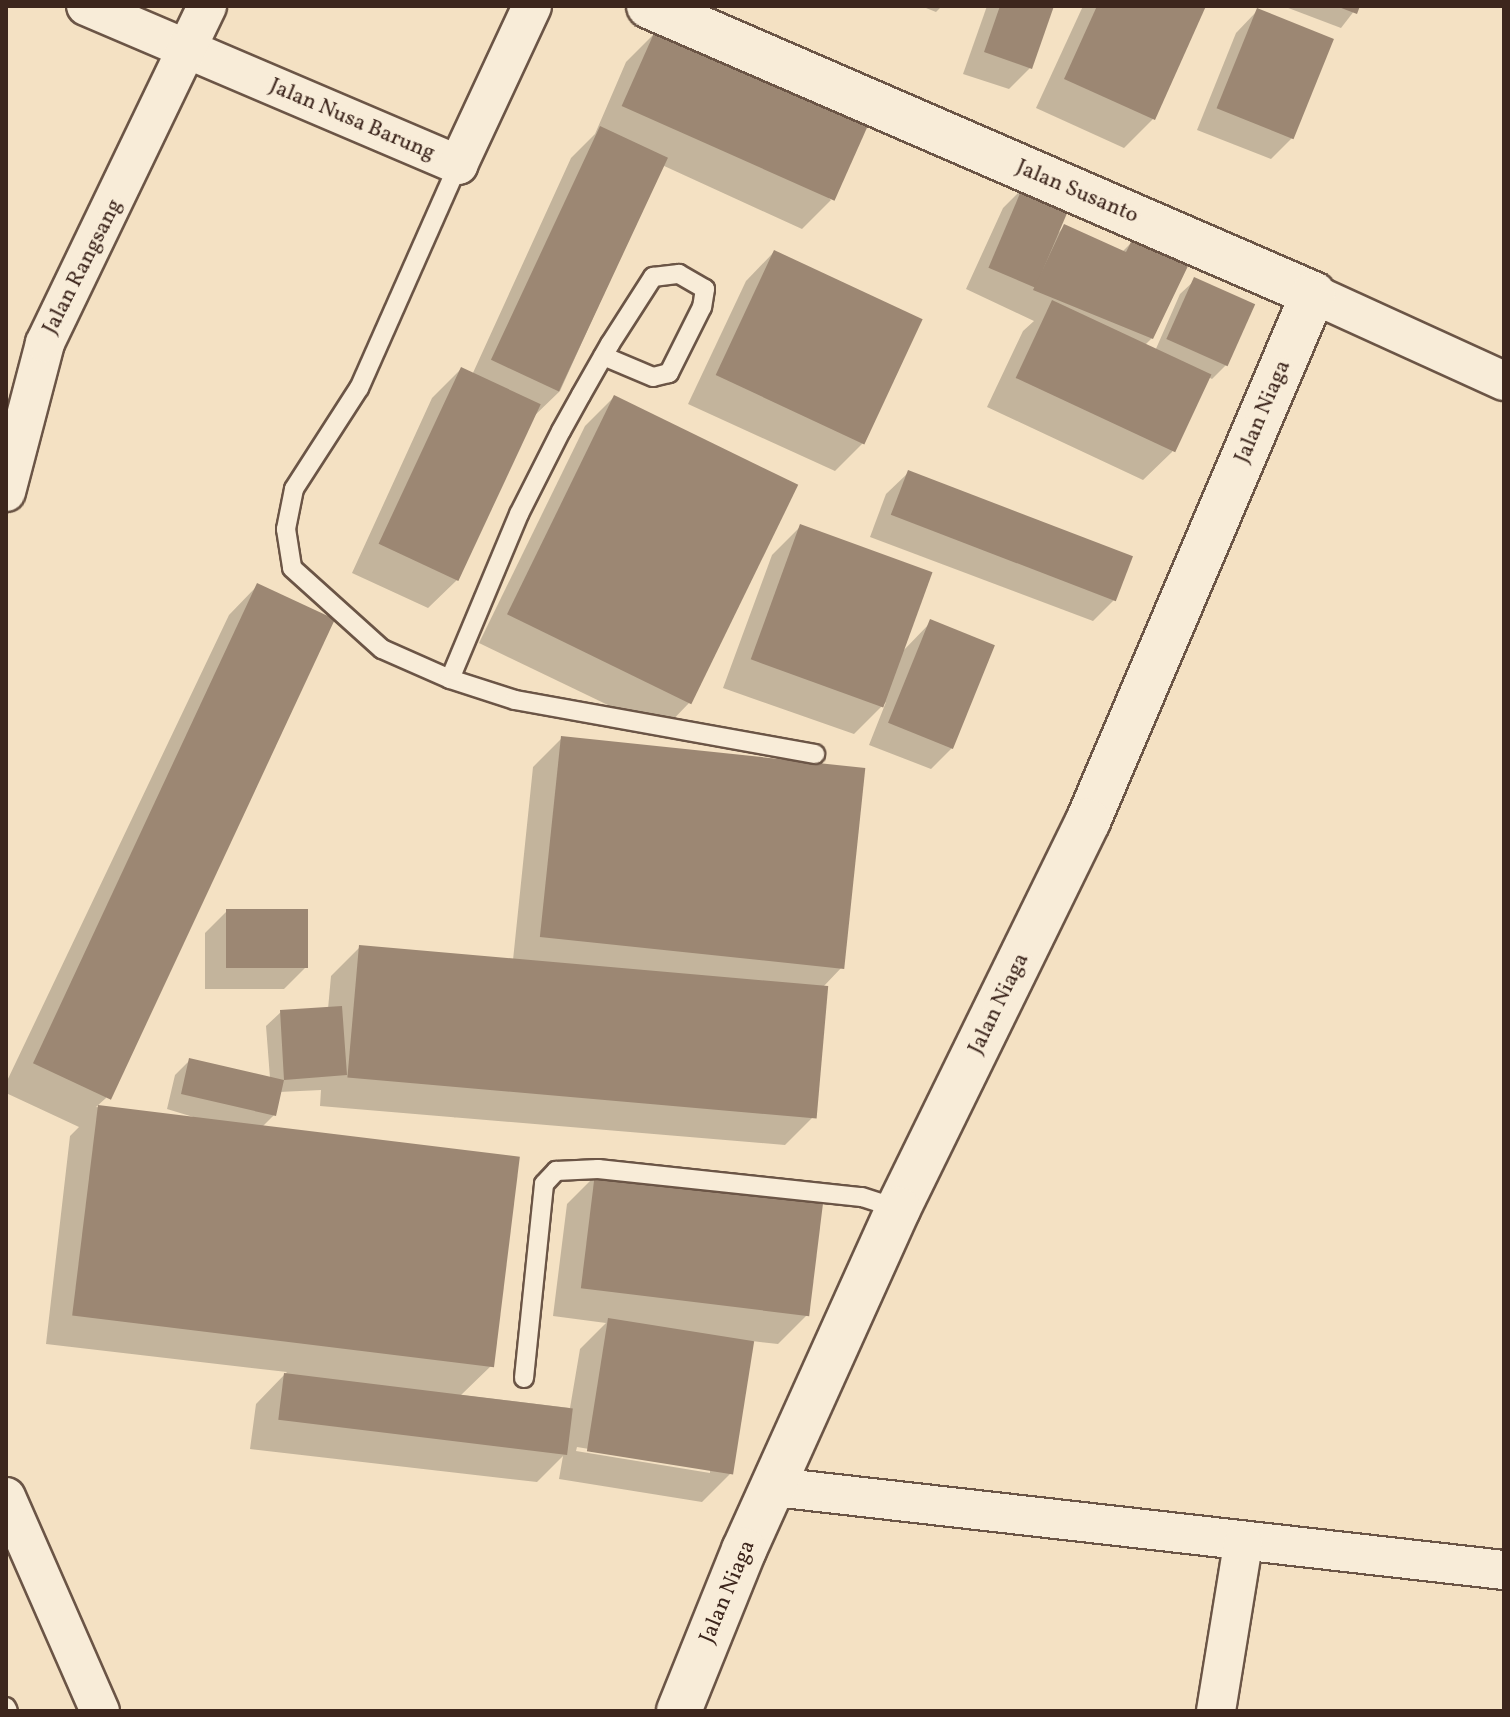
<!DOCTYPE html>
<html>
<head>
<meta charset="utf-8">
<style>
	body { margin:0 }
	#map { position:relative; width:1510px; height:1717px; overflow:hidden; background:#f4e1c3; font-family:Vollkorn,serif }
	div>[style] { position:absolute }
	[style*='--x'] { left:calc(var(--x)*1px); top:calc(var(--y)*1px); width:calc(var(--w)*1px); rotate:calc(var(--a)*1deg) }
	.shadow>* { inset:0; background:#0003 }
	.building>* { inset:0; background:#9c8773; transform-origin:0 0 }
	.roads { filter:drop-shadow(2px 0 #6b5546) drop-shadow(-2px 0 #6b5546) drop-shadow(0 2px #6b5546) drop-shadow(0 -2px #6b5546) }
	.lane>* { height:18px; margin:-9px; padding:0 9px; transform-origin:9px; border-radius:9px; background:#f8ecd8 }
	.street>* { height:38px; margin:-19px; padding:0 19px; transform-origin:19px; border-radius:19px; background:#f8ecd8 }
	.secondary>* { height:44px; margin:-22px; padding:0 22px; transform-origin:22px; border-radius:22px; background:#f8ecd8 }
	span { translate:-50% -50%; white-space:nowrap; text-align:center; line-height:1.15; -webkit-text-stroke:8px #f8ecd8; paint-order:stroke }
	.street-label { font-size:22px; color:#3d261d }
	.frame { position:absolute; inset:0; border:8px solid #3d261d; pointer-events:none }
</style>
</head>
<body>
<div id="map">
	<div class="shadow">
		<div style="clip-path:polygon(921px 6px,942px 6px,936px 12px)"></div>
		<div style="clip-path:polygon(987px 6px,1052px 6px,1030px 68px,1009px 89px,963px 74px)"></div>
		<div style="clip-path:polygon(1083px 6px,1204px 6px,1153px 119px,1124px 148px,1036px 108px)"></div>
		<div style="clip-path:polygon(1283px 6px,1358px 6px,1341px 28px)"></div>
		<div style="clip-path:polygon(1257px 11px,1293px 137px,1271px 159px,1197px 130px,1236px 33px)"></div>
		<div style="clip-path:polygon(655px 33px,831px 200px,802px 229px,662px 165px,560px 391px,531px 419px,457px 580px,428px 608px,352px 573px,432px 398px,461px 369px,472px 375px,571px 158px,595px 134px,626px 62px)"></div>
		<div style="clip-path:polygon(1025px 186px,1054px 237px,1065px 226px,1122px 252px,1132px 242px,1152px 338px,1144px 346px,1155px 351px,1180px 294px,1195px 280px,1227px 364px,1212px 379px,1208px 377px,1172px 452px,1143px 480px,987px 407px,1023px 331px,1034px 321px,966px 289px,1003px 208px)"></div>
		<div style="clip-path:polygon(774px 252px,920px 319px,864px 442px,835px 471px,688px 404px,746px 281px)"></div>
		<div style="clip-path:polygon(614px 397px,690px 702px,662px 731px,479px 643px,585px 426px)"></div>
		<div style="clip-path:polygon(908px 473px,1115px 599px,1093px 621px,870px 537px,886px 494px)"></div>
		<div style="clip-path:polygon(801px 526px,902px 652px,931px 622px,993px 646px,953px 747px,931px 769px,869px 745px,886px 702px,854px 734px,723px 688px,772px 555px)"></div>
		<div style="clip-path:polygon(evenodd,257px 586px,106px 1098px,96px 1107px,200px 1119px,167px 1109px,175px 1075px,190px 1060px,270px 1078px,266px 1026px,281px 1012px,328px 1009px,331px 976px,360px 947px,513px 960px,533px 767px,562px 738px,842px 967px,823px 987px,814px 1116px,785px 1145px,320px 1106px,321px 1090px,279px 1092px,274px 1115px,263px 1126px,493px 1364px,461px 1395px,570px 1408px,580px 1349px,606px 1323px,553px 1316px,567px 1204px,596px 1175px,807px 1315px,778px 1344px,752px 1341px,731px 1473px,702px 1502px,559px 1479px,563px 1456px,537px 1482px,250px 1449px,256px 1404px,287px 1372px,46px 1344px,70px 1136px,79px 1127px,6px 1093px,6px 1083px,229px 615px,257px 586px,577px 1447px,710px 1469px,710px 1473px,576px 1451px,577px 1447px)"></div>
		<div style="clip-path:polygon(227px 911px,306px 967px,284px 989px,205px 989px,205px 933px)"></div>
	</div>
	<div class="building">
		<div style="clip-path:polygon(1000px 6px,1054px 6px,1032px 69px,984px 52px)"></div>
		<div style="clip-path:polygon(1097px 6px,1206px 6px,1155px 120px,1064px 79px)"></div>
		<div style="clip-path:polygon(1336px 6px,1360px 6px,1357px 14px)"></div>
		<div style="left:1257px;top:8px;width:83px;height:108px;rotate:22deg"></div>
		<div style="left:655px;top:31px;width:233px;height:82px;rotate:24deg"></div>
		<div style="left:600px;top:126px;width:75px;height:258px;rotate:25deg"></div>
		<div style="left:1024px;top:184px;width:51px;height:91px;rotate:23deg"></div>
		<div style="clip-path:polygon(1064px 224px,1126px 252px,1132px 240px,1188px 266px,1153px 339px,1033px 290px)"></div>
		<div style="left:774px;top:250px;width:164px;height:138px;rotate:25deg"></div>
		<div style="left:1194px;top:277px;width:67px;height:68px;rotate:24deg"></div>
		<div style="left:1052px;top:300px;width:176px;height:86px;rotate:25deg"></div>
		<div style="left:461px;top:367px;width:88px;height:195px;rotate:25deg"></div>
		<div style="left:614px;top:395px;width:205px;height:244px;rotate:26deg"></div>
		<div style="left:908px;top:470px;width:241px;height:48px;rotate:21deg"></div>
		<div style="left:800px;top:524px;width:141px;height:144px;rotate:20deg"></div>
		<div style="left:257px;top:583px;width:86px;height:530px;rotate:25deg"></div>
		<div style="left:930px;top:619px;width:70px;height:112px;rotate:22deg"></div>
		<div style="left:561px;top:736px;width:306px;height:202px;rotate:6deg"></div>
		<div style="left:226px;top:909px;width:82px;height:59px"></div>
		<div style="left:359px;top:945px;width:471px;height:133px;rotate:5deg"></div>
		<div style="clip-path:polygon(342px 1006px,347px 1075px,284px 1080px,276px 1116px,181px 1094px,189px 1058px,284px 1080px,280px 1010px)"></div>
		<div style="left:98px;top:1105px;width:425px;height:212px;rotate:7deg"></div>
		<div style="left:595px;top:1173px;width:230px;height:116px;rotate:7deg"></div>
		<div style="left:608px;top:1318px;width:148px;height:135px;rotate:9deg"></div>
		<div style="left:284px;top:1373px;width:291px;height:47px;rotate:7deg"></div>
	</div>
	<div class="roads">
		<div class="lane">
			<div style="--x:458;--y:165;--w:244;--a:113.9"></div>
			<div style="--x:359;--y:388;--w:120;--a:122.8"></div>
			<div style="--x:294;--y:489;--w:41;--a:101.3"></div>
			<div style="--x:286;--y:529;--w:39;--a:81"></div>
			<div style="--x:292;--y:568;--w:121;--a:42"></div>
			<div style="--x:382;--y:649;--w:74;--a:23.8"></div>
			<div style="--x:450;--y:679;--w:68;--a:17.9"></div>
			<div style="--x:515;--y:700;--w:305;--a:10.2"></div>
			<div style="--x:450;--y:679;--w:179;--a:-67.3"></div>
			<div style="--x:519;--y:514;--w:93;--a:-63.2"></div>
			<div style="--x:561;--y:431;--w:41;--a:-60.9"></div>
			<div style="--x:581;--y:395;--w:59;--a:-60.4"></div>
			<div style="--x:610;--y:344;--w:80;--a:-57.3"></div>
			<div style="--x:653;--y:277;--w:26;--a:-7"></div>
			<div style="--x:679;--y:274;--w:30;--a:30"></div>
			<div style="--x:705;--y:289;--w:18;--a:99"></div>
			<div style="--x:702;--y:307;--w:74;--a:116.6"></div>
			<div style="--x:669;--y:373;--w:16;--a:166"></div>
			<div style="--x:653;--y:377;--w:54;--a:-157.2"></div>
			<div style="--x:524;--y:1378;--w:195;--a:-84.1"></div>
			<div style="--x:544;--y:1184;--w:18;--a:-47"></div>
			<div style="--x:556;--y:1171;--w:42;--a:-2.7"></div>
			<div style="--x:598;--y:1169;--w:265;--a:6.1"></div>
			<div style="--x:862;--y:1197;--w:38;--a:18"></div>
			<div style="--x:6;--y:1707;--w:4;--a:63"></div>
		</div>
		<div class="street">
			<div style="--x:86;--y:6;--w:405;--a:23.1"></div>
			<div style="--x:458;--y:165;--w:175;--a:-65"></div>
			<div style="--x:1313;--y:294;--w:210;--a:24.5"></div>
			<div style="--x:6;--y:492;--w:154;--a:-75.3"></div>
			<div style="--x:45;--y:343;--w:374;--a:-64.3"></div>
			<div style="--x:775;--y:1487;--w:734;--a:6.5"></div>
			<div style="--x:6;--y:1497;--w:234;--a:66.3"></div>
			<div style="--x:1216;--y:1711;--w:169;--a:-80.8"></div>
		</div>
		<div class="secondary">
			<div style="--x:649;--y:6;--w:724;--a:23.45"></div>
			<div style="--x:1313;--y:294;--w:573;--a:113.12"></div>
			<div style="--x:1088;--y:821;--w:432;--a:116.1"></div>
			<div style="--x:898;--y:1209;--w:374;--a:114.3"></div>
			<div style="--x:744;--y:1550;--w:174;--a:112"></div>
		</div>
	</div>
	<div class="street-label">
		<span style="left:352px;top:120px;rotate:23deg">Jalan Nusa Barung</span>
		<span style="left:1077px;top:192px;rotate:23deg">Jalan Susanto</span>
		<span style="left:83px;top:267px;rotate:-63deg">Jalan Rangsang</span>
		<span style="left:1263px;top:412px;rotate:-67deg">Jalan Niaga</span>
		<span style="left:999px;top:1004px;rotate:-64deg">Jalan Niaga</span>
		<span style="left:728px;top:1592px;rotate:-67deg">Jalan Niaga</span>
	</div>
	<div class="frame"></div>
</div>
</body>
</html>
